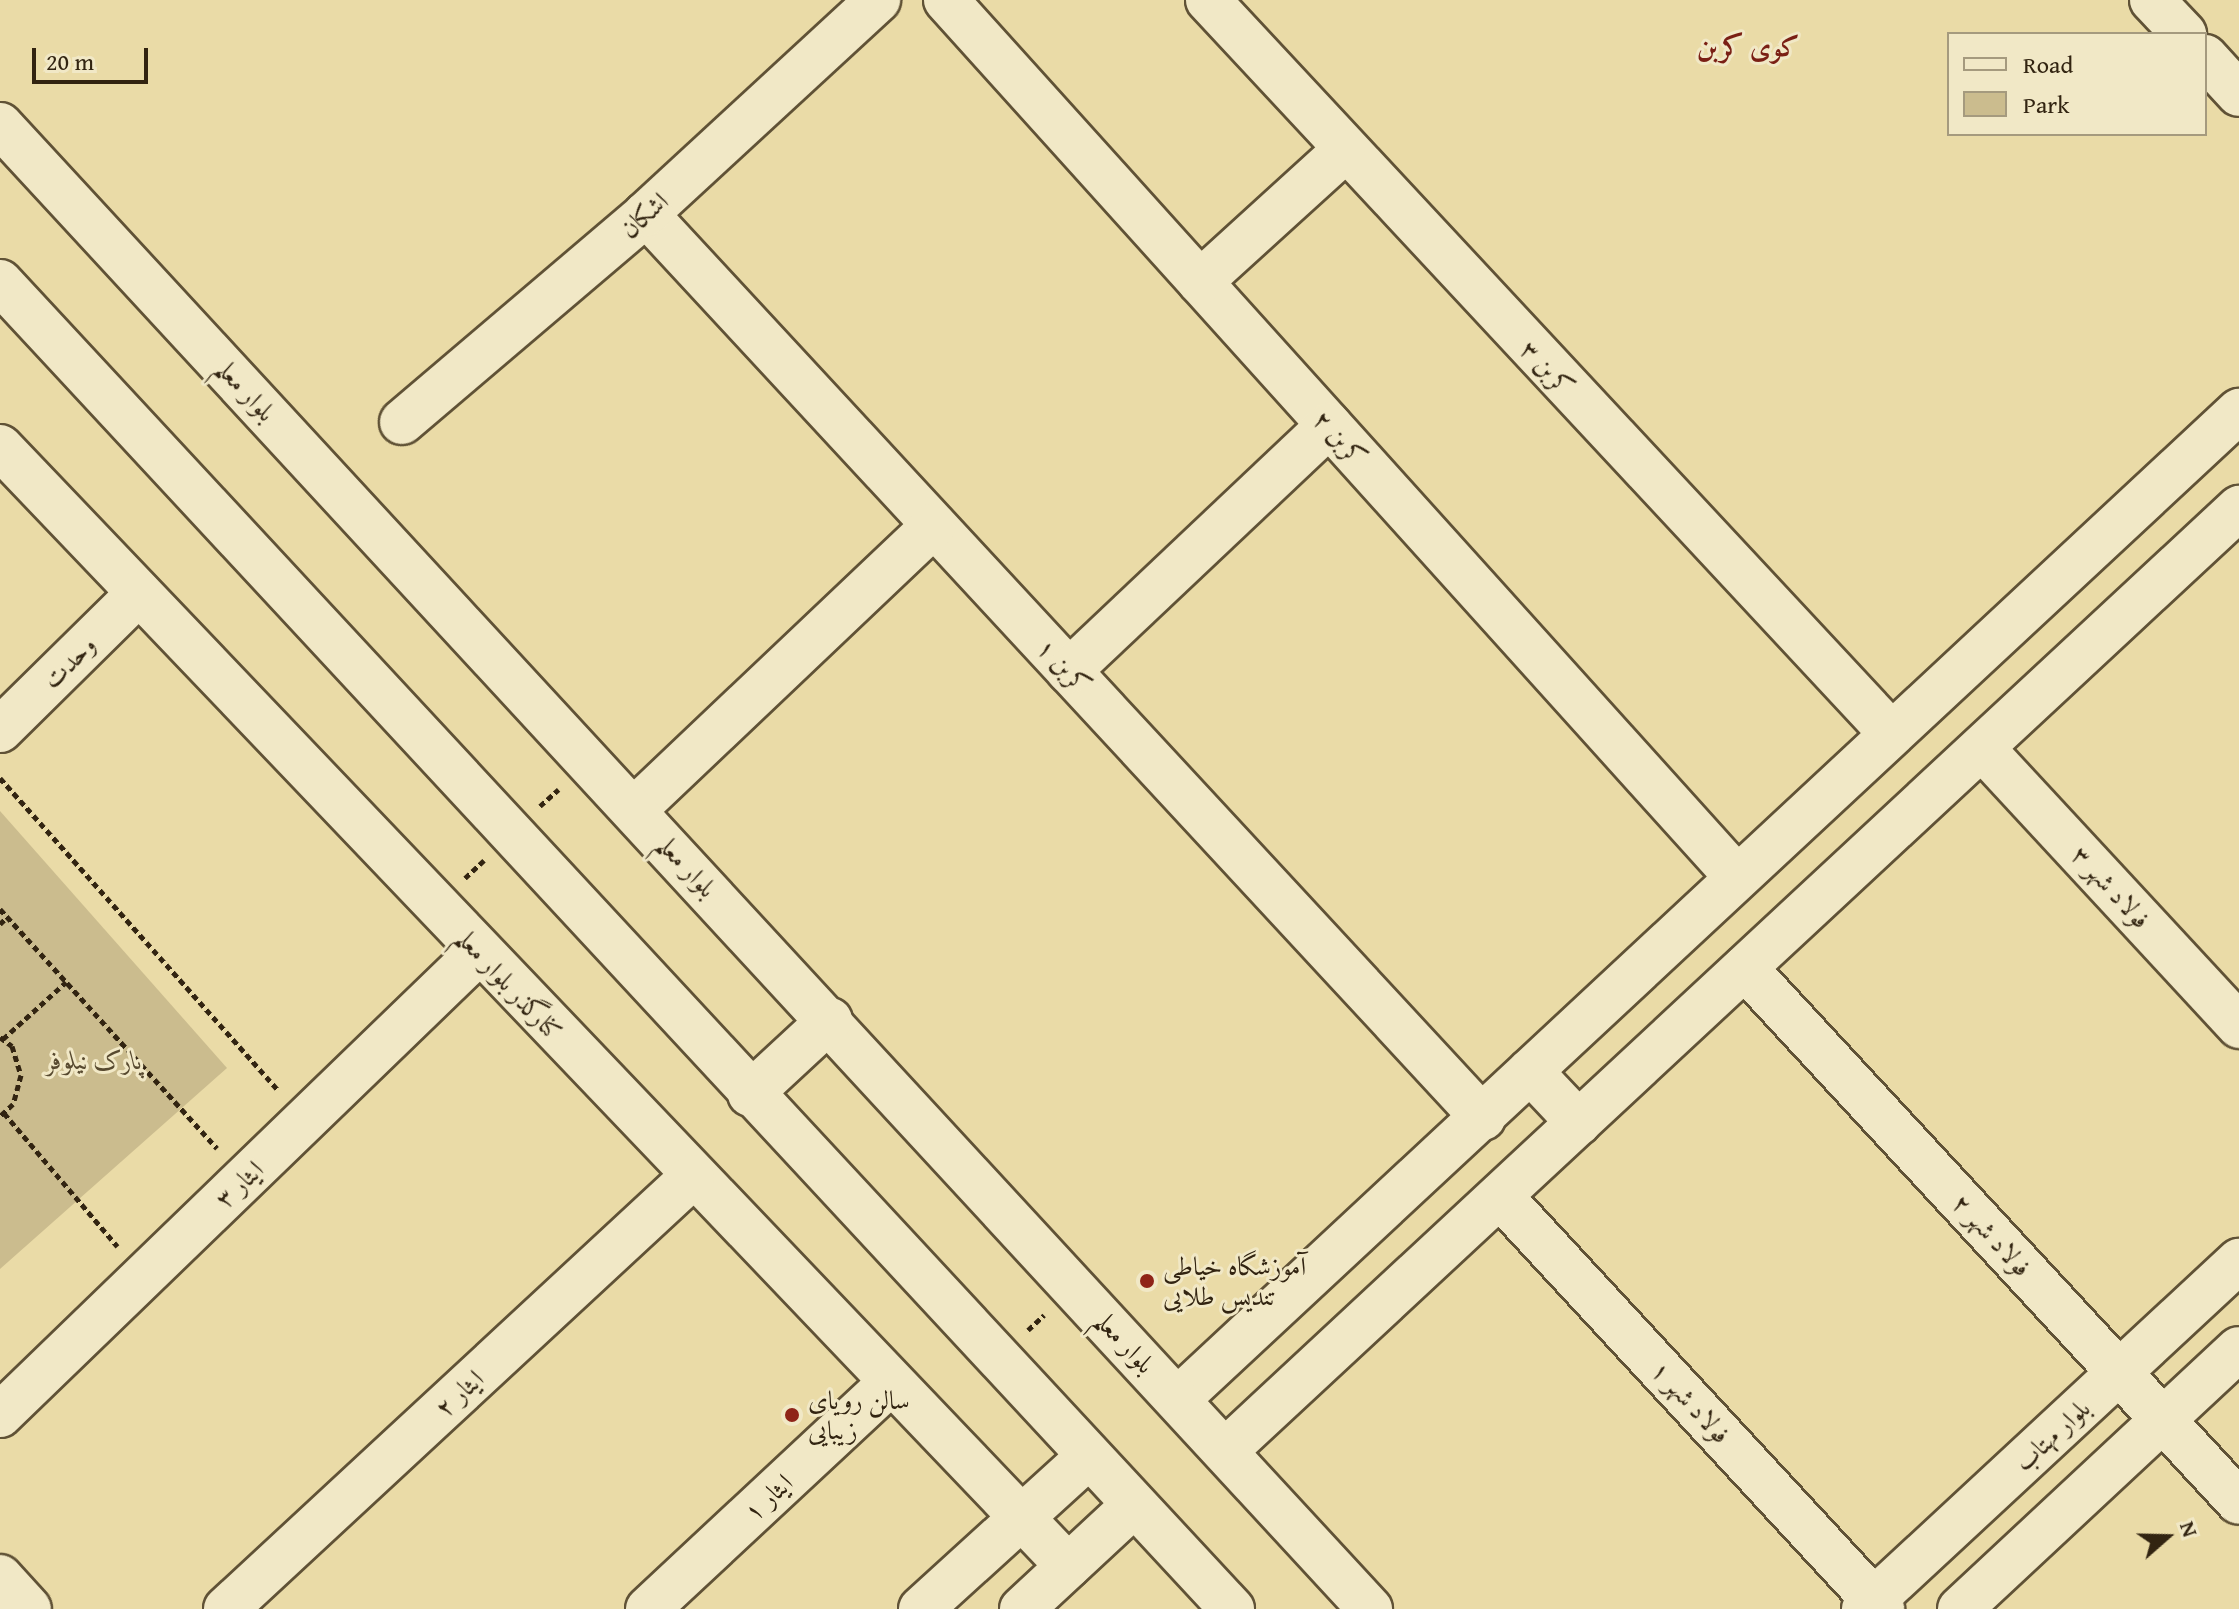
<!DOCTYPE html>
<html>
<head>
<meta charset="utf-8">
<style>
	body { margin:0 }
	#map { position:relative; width:2239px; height:1609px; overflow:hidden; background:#eadba7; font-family:"Gentium Book Plus",Amiri,serif }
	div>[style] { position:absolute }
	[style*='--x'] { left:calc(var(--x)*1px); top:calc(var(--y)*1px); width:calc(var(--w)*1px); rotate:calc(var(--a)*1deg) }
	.green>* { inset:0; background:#cbbc8e }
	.path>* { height:5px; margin-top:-2.5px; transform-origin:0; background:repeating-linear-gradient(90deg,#322411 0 6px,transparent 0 10px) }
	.roads { filter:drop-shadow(2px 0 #605236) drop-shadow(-2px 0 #605236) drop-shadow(0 2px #605236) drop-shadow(0 -2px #605236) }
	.minor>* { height:44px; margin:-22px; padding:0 22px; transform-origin:22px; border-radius:22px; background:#f1e8c6 }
	.tertiary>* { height:44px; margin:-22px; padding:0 22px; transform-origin:22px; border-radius:22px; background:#f1e8c6 }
	.secondary>* { height:44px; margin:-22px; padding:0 22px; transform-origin:22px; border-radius:22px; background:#f1e8c6 }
	.dots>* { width:22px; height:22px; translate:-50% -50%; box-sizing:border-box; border:4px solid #f1e8c6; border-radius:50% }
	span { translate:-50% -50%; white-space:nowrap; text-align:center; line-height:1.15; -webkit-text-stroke:6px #f1e8c6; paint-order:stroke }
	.street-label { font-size:26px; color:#322411 }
	.park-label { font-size:26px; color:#584a30; font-style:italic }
	.poi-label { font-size:26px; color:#322411 }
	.left { translate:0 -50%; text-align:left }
	.neighbourhood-label { font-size:28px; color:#7a1f14; font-weight:700 }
	.legend { position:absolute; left:1947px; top:32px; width:260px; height:104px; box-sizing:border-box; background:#f1e8c6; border:2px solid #a59a7e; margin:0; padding:10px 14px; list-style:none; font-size:24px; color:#322411 }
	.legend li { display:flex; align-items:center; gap:16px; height:40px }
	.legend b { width:40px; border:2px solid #a59a7e }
	.north { position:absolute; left:2127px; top:1497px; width:80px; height:80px; -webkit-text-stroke:6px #f1e8c6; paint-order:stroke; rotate:70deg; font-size:22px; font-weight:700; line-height:32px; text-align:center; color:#322411 }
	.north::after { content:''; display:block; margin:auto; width:28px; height:36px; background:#322411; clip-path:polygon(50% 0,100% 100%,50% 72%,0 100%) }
	.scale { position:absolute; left:32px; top:48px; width:116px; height:36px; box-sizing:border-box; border:4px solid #322411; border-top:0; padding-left:10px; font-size:24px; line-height:28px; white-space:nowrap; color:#322411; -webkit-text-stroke:6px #f1e8c6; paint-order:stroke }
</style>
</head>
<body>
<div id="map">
	<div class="green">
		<div style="clip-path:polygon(0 811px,227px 1068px,0 1269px)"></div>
	</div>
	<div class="path">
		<div style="--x:0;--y:778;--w:418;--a:48.3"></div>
		<div style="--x:540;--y:806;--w:25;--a:-42"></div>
		<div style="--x:465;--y:878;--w:26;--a:-43"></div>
		<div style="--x:0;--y:909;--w:323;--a:47.8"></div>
		<div style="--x:0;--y:924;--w:10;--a:-45"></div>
		<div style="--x:0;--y:1037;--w:15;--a:37"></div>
		<div style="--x:12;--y:1046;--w:30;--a:73"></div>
		<div style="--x:21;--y:1075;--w:30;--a:105"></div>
		<div style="--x:13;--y:1104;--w:18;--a:137"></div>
		<div style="--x:3;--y:1039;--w:85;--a:-42.1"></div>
		<div style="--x:4;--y:1113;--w:175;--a:49.6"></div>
		<div style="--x:1028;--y:1330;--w:22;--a:-43"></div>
	</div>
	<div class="roads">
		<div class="minor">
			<div style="--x:946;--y:0;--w:1178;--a:47.96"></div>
			<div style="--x:1208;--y:0;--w:1000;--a:47.03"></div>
			<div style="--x:2152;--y:0;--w:47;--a:46.7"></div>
			<div style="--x:2205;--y:57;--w:50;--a:47.4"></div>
			<div style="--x:646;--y:214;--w:1232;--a:47.2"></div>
			<div style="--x:1200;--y:282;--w:193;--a:-42.3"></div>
			<div style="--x:402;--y:422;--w:321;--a:-40.4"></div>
			<div style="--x:646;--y:214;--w:316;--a:-42.7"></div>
			<div style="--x:0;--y:447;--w:1547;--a:46.34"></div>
			<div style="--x:1069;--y:671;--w:358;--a:-43.4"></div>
			<div style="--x:0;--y:730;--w:195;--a:-44.6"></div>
			<div style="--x:1982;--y:748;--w:379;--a:47.2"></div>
			<div style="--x:635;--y:809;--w:412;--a:-43.5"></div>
			<div style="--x:1745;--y:968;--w:727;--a:47.23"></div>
			<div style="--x:1500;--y:1196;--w:563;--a:47.23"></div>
			<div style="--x:0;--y:1415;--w:666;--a:-44.03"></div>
			<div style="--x:0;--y:1577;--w:43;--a:47.8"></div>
			<div style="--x:226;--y:1609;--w:635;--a:-42.83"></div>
			<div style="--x:648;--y:1609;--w:330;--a:-43"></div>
		</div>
		<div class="tertiary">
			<div style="--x:1530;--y:1071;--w:71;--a:46.7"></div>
			<div style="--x:1178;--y:1399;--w:1450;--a:-42.96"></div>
			<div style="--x:1225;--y:1451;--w:1385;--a:-42.92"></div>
			<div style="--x:921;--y:1609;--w:227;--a:-42.3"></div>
			<div style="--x:1022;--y:1609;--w:153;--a:-42.9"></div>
			<div style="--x:1864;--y:1609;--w:512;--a:-42.86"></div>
			<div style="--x:1960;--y:1609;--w:381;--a:-43"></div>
		</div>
		<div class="secondary">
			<div style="--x:0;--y:125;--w:2020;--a:47.29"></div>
			<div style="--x:0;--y:282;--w:1811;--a:47.13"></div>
			<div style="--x:750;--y:1094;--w:109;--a:-42.8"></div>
		</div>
	</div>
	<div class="dots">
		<div style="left:1147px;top:1281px;background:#8f2418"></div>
		<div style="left:792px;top:1415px;background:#8f2418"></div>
	</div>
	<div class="street-label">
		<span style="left:644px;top:215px;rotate:-42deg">اشکان</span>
		<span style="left:1547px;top:368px;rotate:47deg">کربن ۳</span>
		<span style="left:246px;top:390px;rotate:47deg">بلوار معلم</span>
		<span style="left:1340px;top:438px;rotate:48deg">کربن ۲</span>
		<span style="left:69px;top:662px;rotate:-45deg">وحدت</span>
		<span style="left:1064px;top:666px;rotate:47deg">کربن ۱</span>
		<span style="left:687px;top:866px;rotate:47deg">بلوار معلم</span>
		<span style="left:2111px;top:887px;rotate:47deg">فولاد شهر ۳</span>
		<span style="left:509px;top:984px;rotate:47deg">کنارگذر بلوار معلم</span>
		<span style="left:239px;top:1184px;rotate:-44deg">ایثار ۳</span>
		<span style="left:1992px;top:1235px;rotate:47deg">فولاد شهر ۲</span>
		<span style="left:1125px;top:1342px;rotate:47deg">بلوار معلم</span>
		<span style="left:459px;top:1393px;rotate:-43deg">ایثار ۲</span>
		<span style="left:1691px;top:1402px;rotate:47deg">فولاد شهر ۱</span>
		<span style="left:2052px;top:1435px;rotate:-43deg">بلوار مهتاب</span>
		<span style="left:768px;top:1497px;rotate:-43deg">ایثار ۱</span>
	</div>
	<div class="park-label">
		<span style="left:94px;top:1060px">پارک نیلوفر</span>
	</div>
	<div class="poi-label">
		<span class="left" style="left:1163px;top:1281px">آموزشگاه خیاطی<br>تندیس طلایی</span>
		<span class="left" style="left:808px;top:1415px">سالن رویای<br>زیبایی</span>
	</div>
	<div class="neighbourhood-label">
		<span style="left:1748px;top:46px">کوی کربن</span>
	</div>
	<ul class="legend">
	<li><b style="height:10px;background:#f1e8c6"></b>Road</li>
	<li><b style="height:22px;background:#cbbc8e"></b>Park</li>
	</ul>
	<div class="north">N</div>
	<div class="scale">20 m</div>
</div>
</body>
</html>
